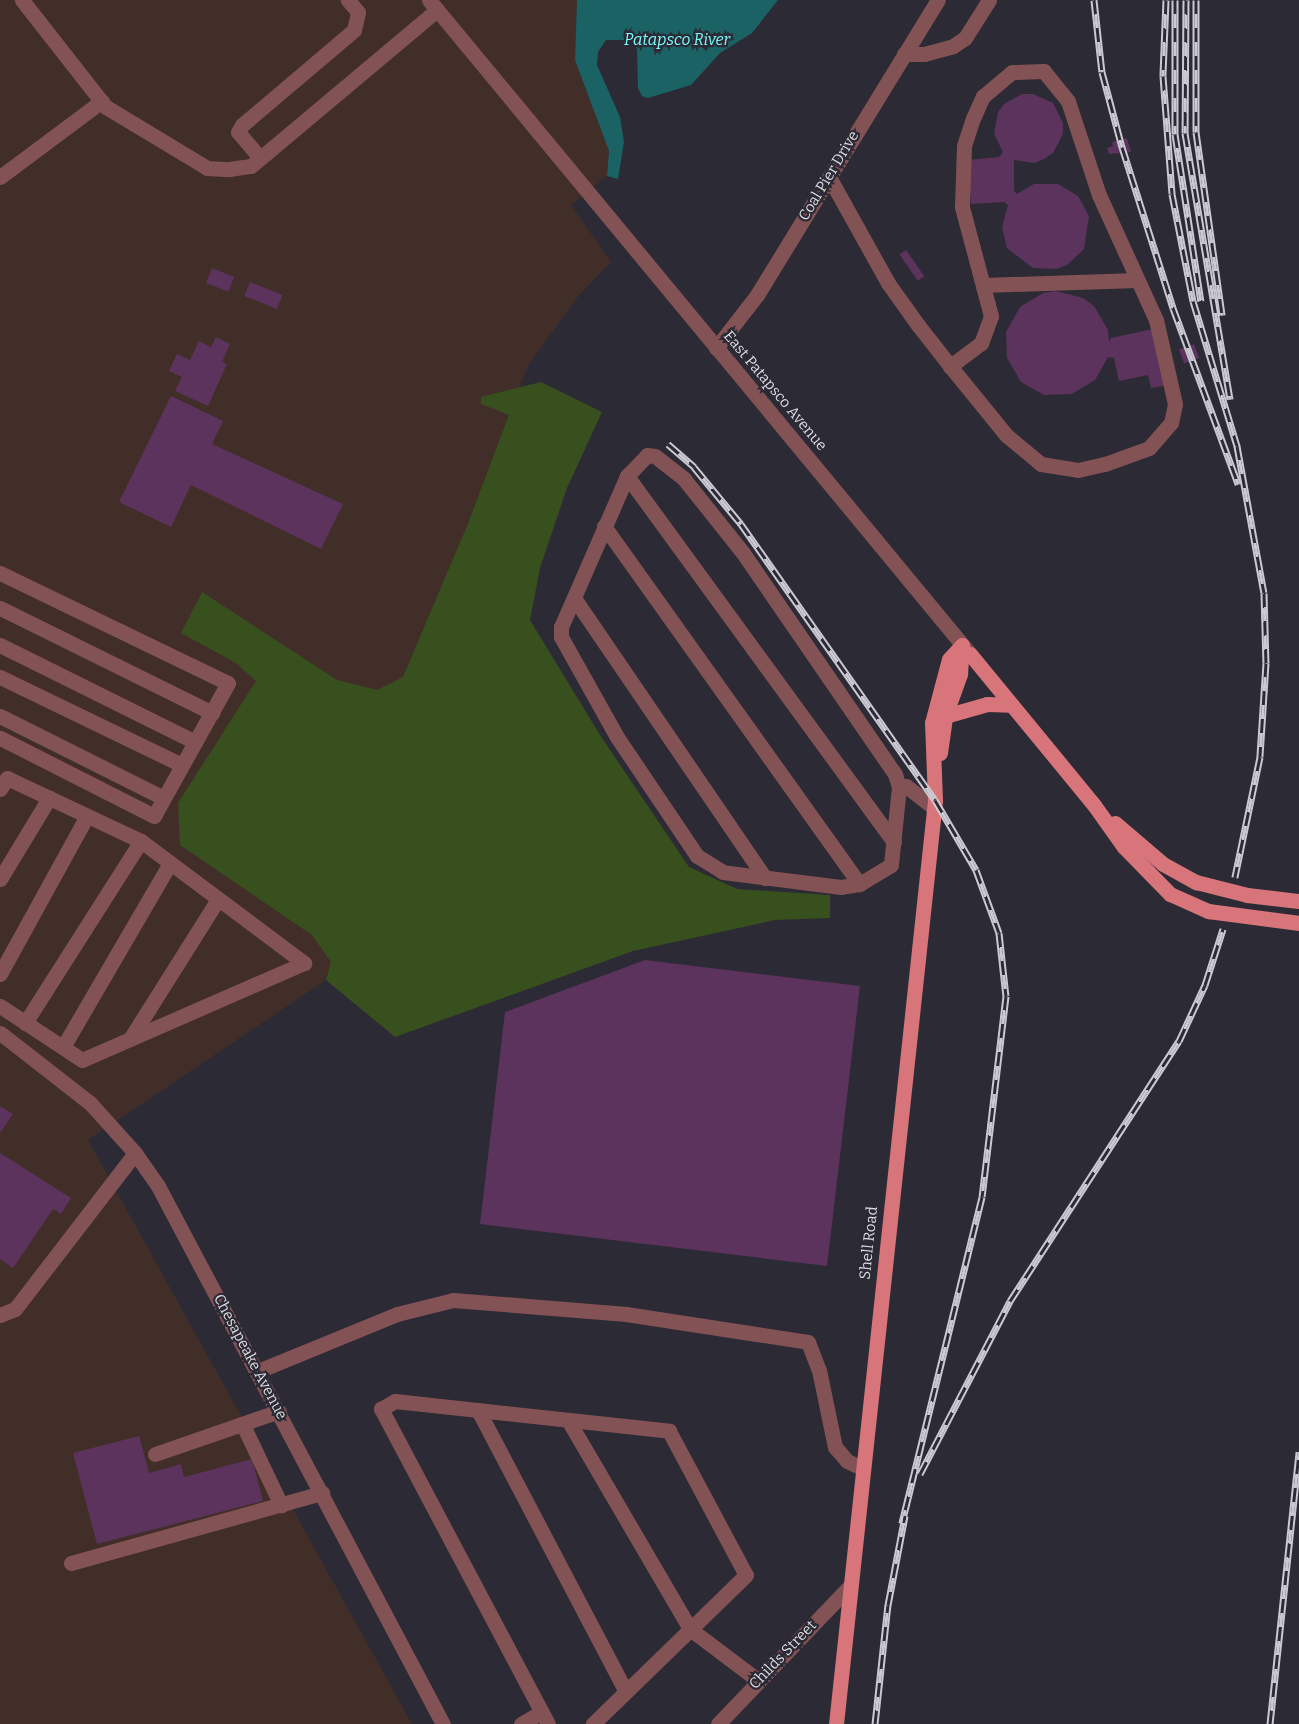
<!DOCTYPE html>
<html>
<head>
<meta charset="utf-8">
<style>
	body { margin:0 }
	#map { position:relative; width:1299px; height:1724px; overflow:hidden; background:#2c2a34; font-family:Bitter,serif }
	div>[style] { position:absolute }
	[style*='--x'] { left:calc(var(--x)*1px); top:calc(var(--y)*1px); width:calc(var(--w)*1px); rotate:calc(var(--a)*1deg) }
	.industrial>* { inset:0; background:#412e29 }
	.green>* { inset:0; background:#38501d }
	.water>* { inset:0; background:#1b6264 }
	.building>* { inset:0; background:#5b335d; transform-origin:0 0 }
	.minor>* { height:15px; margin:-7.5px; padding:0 7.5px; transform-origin:7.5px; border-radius:7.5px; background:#835254 }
	.major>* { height:15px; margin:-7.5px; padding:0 7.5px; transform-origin:7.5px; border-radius:7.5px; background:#d8757a }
	.rail>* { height:7px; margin-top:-3.5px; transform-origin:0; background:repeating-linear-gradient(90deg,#2c2a34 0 14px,#cbc9d1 0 28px); box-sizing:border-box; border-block:2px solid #cbc9d1 }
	span { translate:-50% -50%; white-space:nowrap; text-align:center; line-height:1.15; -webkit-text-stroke:4.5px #2c2a34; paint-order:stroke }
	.street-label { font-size:15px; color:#dddce3 }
	.water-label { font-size:16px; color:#78fafc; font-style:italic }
</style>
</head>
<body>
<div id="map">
	<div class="industrial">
		<div style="clip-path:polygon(0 0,577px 0,575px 60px,609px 151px,607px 176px,571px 205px,611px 262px,580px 294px,529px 364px,509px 414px,326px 980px,88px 1140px,412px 1724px,0 1724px)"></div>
	</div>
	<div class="green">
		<div style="clip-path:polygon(541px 382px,602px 412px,567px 488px,540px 568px,530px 620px,600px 735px,689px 867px,737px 889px,830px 895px,830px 918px,775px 920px,633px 951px,395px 1037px,326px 980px,331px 962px,312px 935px,180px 845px,178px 803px,256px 681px,236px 663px,181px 633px,202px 592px,337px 680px,377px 690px,403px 677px,467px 526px,509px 415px,481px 404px,481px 397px)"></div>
	</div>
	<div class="water">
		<div style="clip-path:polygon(577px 0,778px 0,752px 33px,720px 53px,691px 85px,648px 98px,642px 96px,638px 88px,637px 49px,630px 40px,606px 40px,598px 52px,597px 65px,620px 117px,624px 142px,618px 179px,607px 176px,609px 151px,575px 60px)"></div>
	</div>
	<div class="building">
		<div style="clip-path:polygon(1022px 94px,1033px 94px,1053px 103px,1063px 123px,1063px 134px,1053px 153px,1044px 159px,1034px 163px,1014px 160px,1014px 191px,1017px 194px,1034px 184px,1058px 184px,1078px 196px,1089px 216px,1084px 249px,1067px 265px,1056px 269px,1033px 268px,1007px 248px,1002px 227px,1008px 205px,1004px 202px,971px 204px,968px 160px,999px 157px,1003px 152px,994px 134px,998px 112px,1004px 104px)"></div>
		<div style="clip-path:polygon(1127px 138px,1131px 152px,1109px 154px,1107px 148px,1113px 146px,1112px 142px)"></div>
		<div style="left:906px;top:250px;width:32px;height:8px;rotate:55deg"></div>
		<div style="left:212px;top:268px;width:24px;height:16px;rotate:22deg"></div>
		<div style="left:250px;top:282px;width:35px;height:15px;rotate:22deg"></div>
		<div style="clip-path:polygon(1056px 291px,1083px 298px,1094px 306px,1108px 330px,1109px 342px,1111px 338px,1153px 329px,1164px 386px,1151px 388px,1148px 375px,1119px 381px,1114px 358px,1108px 357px,1095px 380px,1072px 394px,1044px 395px,1021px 382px,1007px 358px,1006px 332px,1020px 307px,1043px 293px)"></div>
		<div style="clip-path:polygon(216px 337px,230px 344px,222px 362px,227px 364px,208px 406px,175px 391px,182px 377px,169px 371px,177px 354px,190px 360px,199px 341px,211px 347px)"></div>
		<div style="left:1194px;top:344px;width:15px;height:16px;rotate:70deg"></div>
		<div style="clip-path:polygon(171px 396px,223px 421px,212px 444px,343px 504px,321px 549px,191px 485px,171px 527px,119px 502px)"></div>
		<div style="clip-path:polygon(645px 960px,860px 986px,827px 1266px,480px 1224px,505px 1012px)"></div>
		<div style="clip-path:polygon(0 1106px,13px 1114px,0 1133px)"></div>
		<div style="clip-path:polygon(0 1153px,71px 1198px,61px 1214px,53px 1209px,13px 1268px,0 1259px)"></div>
		<div style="clip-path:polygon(139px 1436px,149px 1473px,181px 1464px,184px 1477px,252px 1459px,263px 1501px,97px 1544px,73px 1453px)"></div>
	</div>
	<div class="minor">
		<div style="--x:22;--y:0;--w:136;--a:51.9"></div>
		<div style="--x:106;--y:107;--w:118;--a:31.1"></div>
		<div style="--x:207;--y:168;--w:22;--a:3"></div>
		<div style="--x:229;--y:169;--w:22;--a:-8"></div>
		<div style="--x:251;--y:166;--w:243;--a:-40"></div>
		<div style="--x:429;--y:0;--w:849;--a:50.4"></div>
		<div style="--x:904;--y:54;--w:20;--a:0"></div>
		<div style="--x:924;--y:54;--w:30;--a:-15"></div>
		<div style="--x:953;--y:46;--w:14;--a:-34"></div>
		<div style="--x:965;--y:38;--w:45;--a:-57.7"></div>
		<div style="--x:260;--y:158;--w:34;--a:-130"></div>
		<div style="--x:238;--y:132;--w:8;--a:-60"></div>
		<div style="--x:242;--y:125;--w:147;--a:-40.3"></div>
		<div style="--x:354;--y:30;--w:18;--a:-77"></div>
		<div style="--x:358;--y:12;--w:16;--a:-130"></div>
		<div style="--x:0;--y:177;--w:127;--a:-36.7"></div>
		<div style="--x:829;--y:177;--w:121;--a:60.9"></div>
		<div style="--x:888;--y:283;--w:52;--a:54.5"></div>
		<div style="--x:918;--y:325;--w:52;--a:52"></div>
		<div style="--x:950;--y:366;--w:89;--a:50.9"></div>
		<div style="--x:1006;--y:435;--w:45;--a:39.6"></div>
		<div style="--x:1041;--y:464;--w:37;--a:9"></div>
		<div style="--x:1078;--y:470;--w:28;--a:-13"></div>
		<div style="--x:1105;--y:464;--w:47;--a:-20"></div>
		<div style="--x:1149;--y:448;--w:33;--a:-49"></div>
		<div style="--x:1171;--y:423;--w:19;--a:-78"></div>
		<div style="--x:1175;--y:404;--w:86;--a:-102.7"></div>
		<div style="--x:1156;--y:320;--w:137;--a:-114.5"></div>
		<div style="--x:1099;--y:195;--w:99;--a:-108.3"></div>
		<div style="--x:1068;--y:101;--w:38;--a:-129"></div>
		<div style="--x:1044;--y:71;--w:32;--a:178"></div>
		<div style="--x:1012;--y:72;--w:38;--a:140"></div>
		<div style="--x:983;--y:96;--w:24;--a:114"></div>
		<div style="--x:973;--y:118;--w:29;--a:108"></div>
		<div style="--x:964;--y:146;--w:61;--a:91.9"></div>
		<div style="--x:962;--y:207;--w:113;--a:75.1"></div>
		<div style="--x:991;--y:316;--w:29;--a:110"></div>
		<div style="--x:981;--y:343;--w:39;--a:143"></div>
		<div style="--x:983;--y:285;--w:154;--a:-1.9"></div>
		<div style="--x:716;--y:348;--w:67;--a:-52.3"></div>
		<div style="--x:757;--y:295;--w:346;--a:-58.5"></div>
		<div style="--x:627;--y:476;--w:453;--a:53.9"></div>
		<div style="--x:604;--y:526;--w:440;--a:54.5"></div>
		<div style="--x:0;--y:573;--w:253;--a:25.8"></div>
		<div style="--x:228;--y:683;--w:152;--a:119.1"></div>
		<div style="--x:154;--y:816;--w:173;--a:-153.1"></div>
		<div style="--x:574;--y:598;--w:339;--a:55.7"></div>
		<div style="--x:0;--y:608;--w:237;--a:26.3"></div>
		<div style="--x:0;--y:645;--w:218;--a:26.4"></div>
		<div style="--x:0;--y:677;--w:202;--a:25.8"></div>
		<div style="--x:0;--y:716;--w:183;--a:26.6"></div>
		<div style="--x:899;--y:787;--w:78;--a:95.9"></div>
		<div style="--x:891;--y:865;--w:37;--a:149"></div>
		<div style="--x:859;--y:884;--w:18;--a:171"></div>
		<div style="--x:841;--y:887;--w:119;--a:-172.8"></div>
		<div style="--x:723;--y:872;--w:31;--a:-148"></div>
		<div style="--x:697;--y:856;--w:143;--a:-123.9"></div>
		<div style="--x:617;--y:737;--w:115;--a:-119.2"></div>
		<div style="--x:561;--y:637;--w:10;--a:-90"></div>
		<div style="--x:561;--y:627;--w:165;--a:-66.4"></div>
		<div style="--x:627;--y:476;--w:29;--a:-46"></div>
		<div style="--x:647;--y:455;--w:8;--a:7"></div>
		<div style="--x:655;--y:456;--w:37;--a:38"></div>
		<div style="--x:684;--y:479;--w:95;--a:51.4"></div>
		<div style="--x:743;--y:553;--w:268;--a:55.5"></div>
		<div style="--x:895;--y:774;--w:14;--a:73"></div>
		<div style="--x:899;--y:787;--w:7;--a:-8"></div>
		<div style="--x:906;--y:786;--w:36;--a:38"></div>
		<div style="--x:0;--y:789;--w:13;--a:-58"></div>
		<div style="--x:7;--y:778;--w:148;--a:25.2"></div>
		<div style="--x:141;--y:841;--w:204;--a:36.8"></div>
		<div style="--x:304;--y:963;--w:242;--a:156.4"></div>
		<div style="--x:82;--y:1060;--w:98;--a:-146.6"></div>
		<div style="--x:0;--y:879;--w:95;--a:-58.8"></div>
		<div style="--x:0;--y:974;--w:180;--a:-61.2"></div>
		<div style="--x:25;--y:1023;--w:216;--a:-57.5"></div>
		<div style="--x:0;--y:1033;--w:114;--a:37.9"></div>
		<div style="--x:90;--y:1103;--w:67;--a:48"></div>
		<div style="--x:135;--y:1153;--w:40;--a:55.1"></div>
		<div style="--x:158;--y:1186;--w:609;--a:62.09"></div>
		<div style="--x:130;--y:1039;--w:165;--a:-57.8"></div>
		<div style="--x:63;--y:1047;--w:213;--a:-59.8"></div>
		<div style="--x:0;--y:1315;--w:16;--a:-22"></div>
		<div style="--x:15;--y:1309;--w:197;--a:-52.4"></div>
		<div style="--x:258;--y:1371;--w:150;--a:-22.3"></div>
		<div style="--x:397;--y:1314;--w:58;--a:-14"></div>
		<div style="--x:453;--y:1300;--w:174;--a:4.6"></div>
		<div style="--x:626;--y:1314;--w:184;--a:8.7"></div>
		<div style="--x:808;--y:1342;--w:30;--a:69"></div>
		<div style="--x:819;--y:1370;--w:79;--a:78.3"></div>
		<div style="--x:835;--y:1447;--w:18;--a:49"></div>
		<div style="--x:847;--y:1461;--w:17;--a:25"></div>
		<div style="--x:478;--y:1410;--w:318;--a:62.3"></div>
		<div style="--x:568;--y:1420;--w:242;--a:59.7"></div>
		<div style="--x:690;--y:1629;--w:86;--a:37"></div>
		<div style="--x:243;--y:1425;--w:89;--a:64.6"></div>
		<div style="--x:155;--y:1454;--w:131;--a:-19.1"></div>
		<div style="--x:71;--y:1563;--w:261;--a:-15.6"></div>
		<div style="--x:521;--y:1724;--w:24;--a:-30"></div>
		<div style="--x:548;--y:1724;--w:357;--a:-117.9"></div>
		<div style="--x:381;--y:1409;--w:16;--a:-30"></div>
		<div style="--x:395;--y:1401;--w:276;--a:6.2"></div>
		<div style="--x:669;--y:1431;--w:163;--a:61.9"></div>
		<div style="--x:746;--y:1575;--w:214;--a:135.8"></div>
		<div style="--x:718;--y:1724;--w:191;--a:-46.3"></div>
	</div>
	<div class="major">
		<div style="--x:970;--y:654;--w:195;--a:50.6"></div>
		<div style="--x:1094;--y:805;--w:52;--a:54.5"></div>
		<div style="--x:1124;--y:847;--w:66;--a:45.6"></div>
		<div style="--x:1170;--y:894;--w:42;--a:24.1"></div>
		<div style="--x:1208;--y:911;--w:92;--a:7.5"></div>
		<div style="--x:945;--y:716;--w:44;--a:-15.9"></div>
		<div style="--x:987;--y:704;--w:23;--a:2"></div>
		<div style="--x:940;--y:753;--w:37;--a:-82"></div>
		<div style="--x:945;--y:716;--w:45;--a:-70.3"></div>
		<div style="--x:960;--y:674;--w:29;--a:-86"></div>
		<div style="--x:1115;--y:823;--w:63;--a:40.5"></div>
		<div style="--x:1163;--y:864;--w:38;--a:29"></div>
		<div style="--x:1196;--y:882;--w:53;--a:14.3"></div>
		<div style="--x:1247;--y:895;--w:52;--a:6.6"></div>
		<div style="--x:836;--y:1724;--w:929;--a:-83.88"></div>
		<div style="--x:935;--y:800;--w:77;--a:-92.2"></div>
		<div style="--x:932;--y:723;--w:66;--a:-75.1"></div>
		<div style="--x:949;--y:659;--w:19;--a:-47"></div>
	</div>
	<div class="rail">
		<div style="--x:1094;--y:0;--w:72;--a:83.7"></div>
		<div style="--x:1102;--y:72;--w:78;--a:75.1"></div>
		<div style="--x:1122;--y:147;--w:169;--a:72.4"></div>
		<div style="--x:1173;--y:308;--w:188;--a:69.7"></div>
		<div style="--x:1166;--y:0;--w:76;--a:92.3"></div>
		<div style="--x:1163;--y:76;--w:118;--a:85.6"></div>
		<div style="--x:1172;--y:194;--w:109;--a:78.9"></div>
		<div style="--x:1193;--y:301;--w:152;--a:73.1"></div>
		<div style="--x:1237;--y:446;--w:149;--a:79.6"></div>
		<div style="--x:1264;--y:593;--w:70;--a:88.4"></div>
		<div style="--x:1266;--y:663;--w:94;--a:93.7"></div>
		<div style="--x:1260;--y:757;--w:123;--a:101.8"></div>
		<div style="--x:1175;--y:0;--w:134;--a:90"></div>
		<div style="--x:1175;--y:134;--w:169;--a:81.2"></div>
		<div style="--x:1186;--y:0;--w:133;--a:90.4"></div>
		<div style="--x:1185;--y:133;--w:270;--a:80.4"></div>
		<div style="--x:1196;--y:0;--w:132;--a:90"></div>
		<div style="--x:1196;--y:132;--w:185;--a:81.9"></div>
		<div style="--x:668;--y:444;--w:35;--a:41"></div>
		<div style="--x:694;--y:467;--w:74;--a:50.5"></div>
		<div style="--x:741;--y:524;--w:337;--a:54.9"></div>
		<div style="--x:935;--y:800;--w:81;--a:59.6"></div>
		<div style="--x:976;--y:870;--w:67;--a:69.9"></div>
		<div style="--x:999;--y:933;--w:63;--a:83.7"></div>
		<div style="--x:1006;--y:996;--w:202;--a:96.8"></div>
		<div style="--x:982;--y:1197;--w:336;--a:103.8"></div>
		<div style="--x:920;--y:1474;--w:195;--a:-62.5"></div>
		<div style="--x:1010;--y:1301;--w:310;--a:-57"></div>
		<div style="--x:1179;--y:1041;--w:62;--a:-65.1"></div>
		<div style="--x:1205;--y:985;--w:59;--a:-72.2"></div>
		<div style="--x:875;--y:1724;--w:120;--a:-83.8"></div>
		<div style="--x:888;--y:1605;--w:91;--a:-79.2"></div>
		<div style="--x:1270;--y:1724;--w:274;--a:-83.9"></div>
	</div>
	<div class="street-label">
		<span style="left:829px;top:176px;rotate:-59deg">Coal Pier Drive</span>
		<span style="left:775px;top:391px;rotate:50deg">East Patapsco Avenue</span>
		<span style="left:869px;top:1243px;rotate:-84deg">Shell Road</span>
		<span style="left:250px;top:1357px;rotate:62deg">Chesapeake Avenue</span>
		<span style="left:783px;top:1655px;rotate:-46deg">Childs Street</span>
	</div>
	<div class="water-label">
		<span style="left:677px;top:40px">Patapsco River</span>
	</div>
</div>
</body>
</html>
